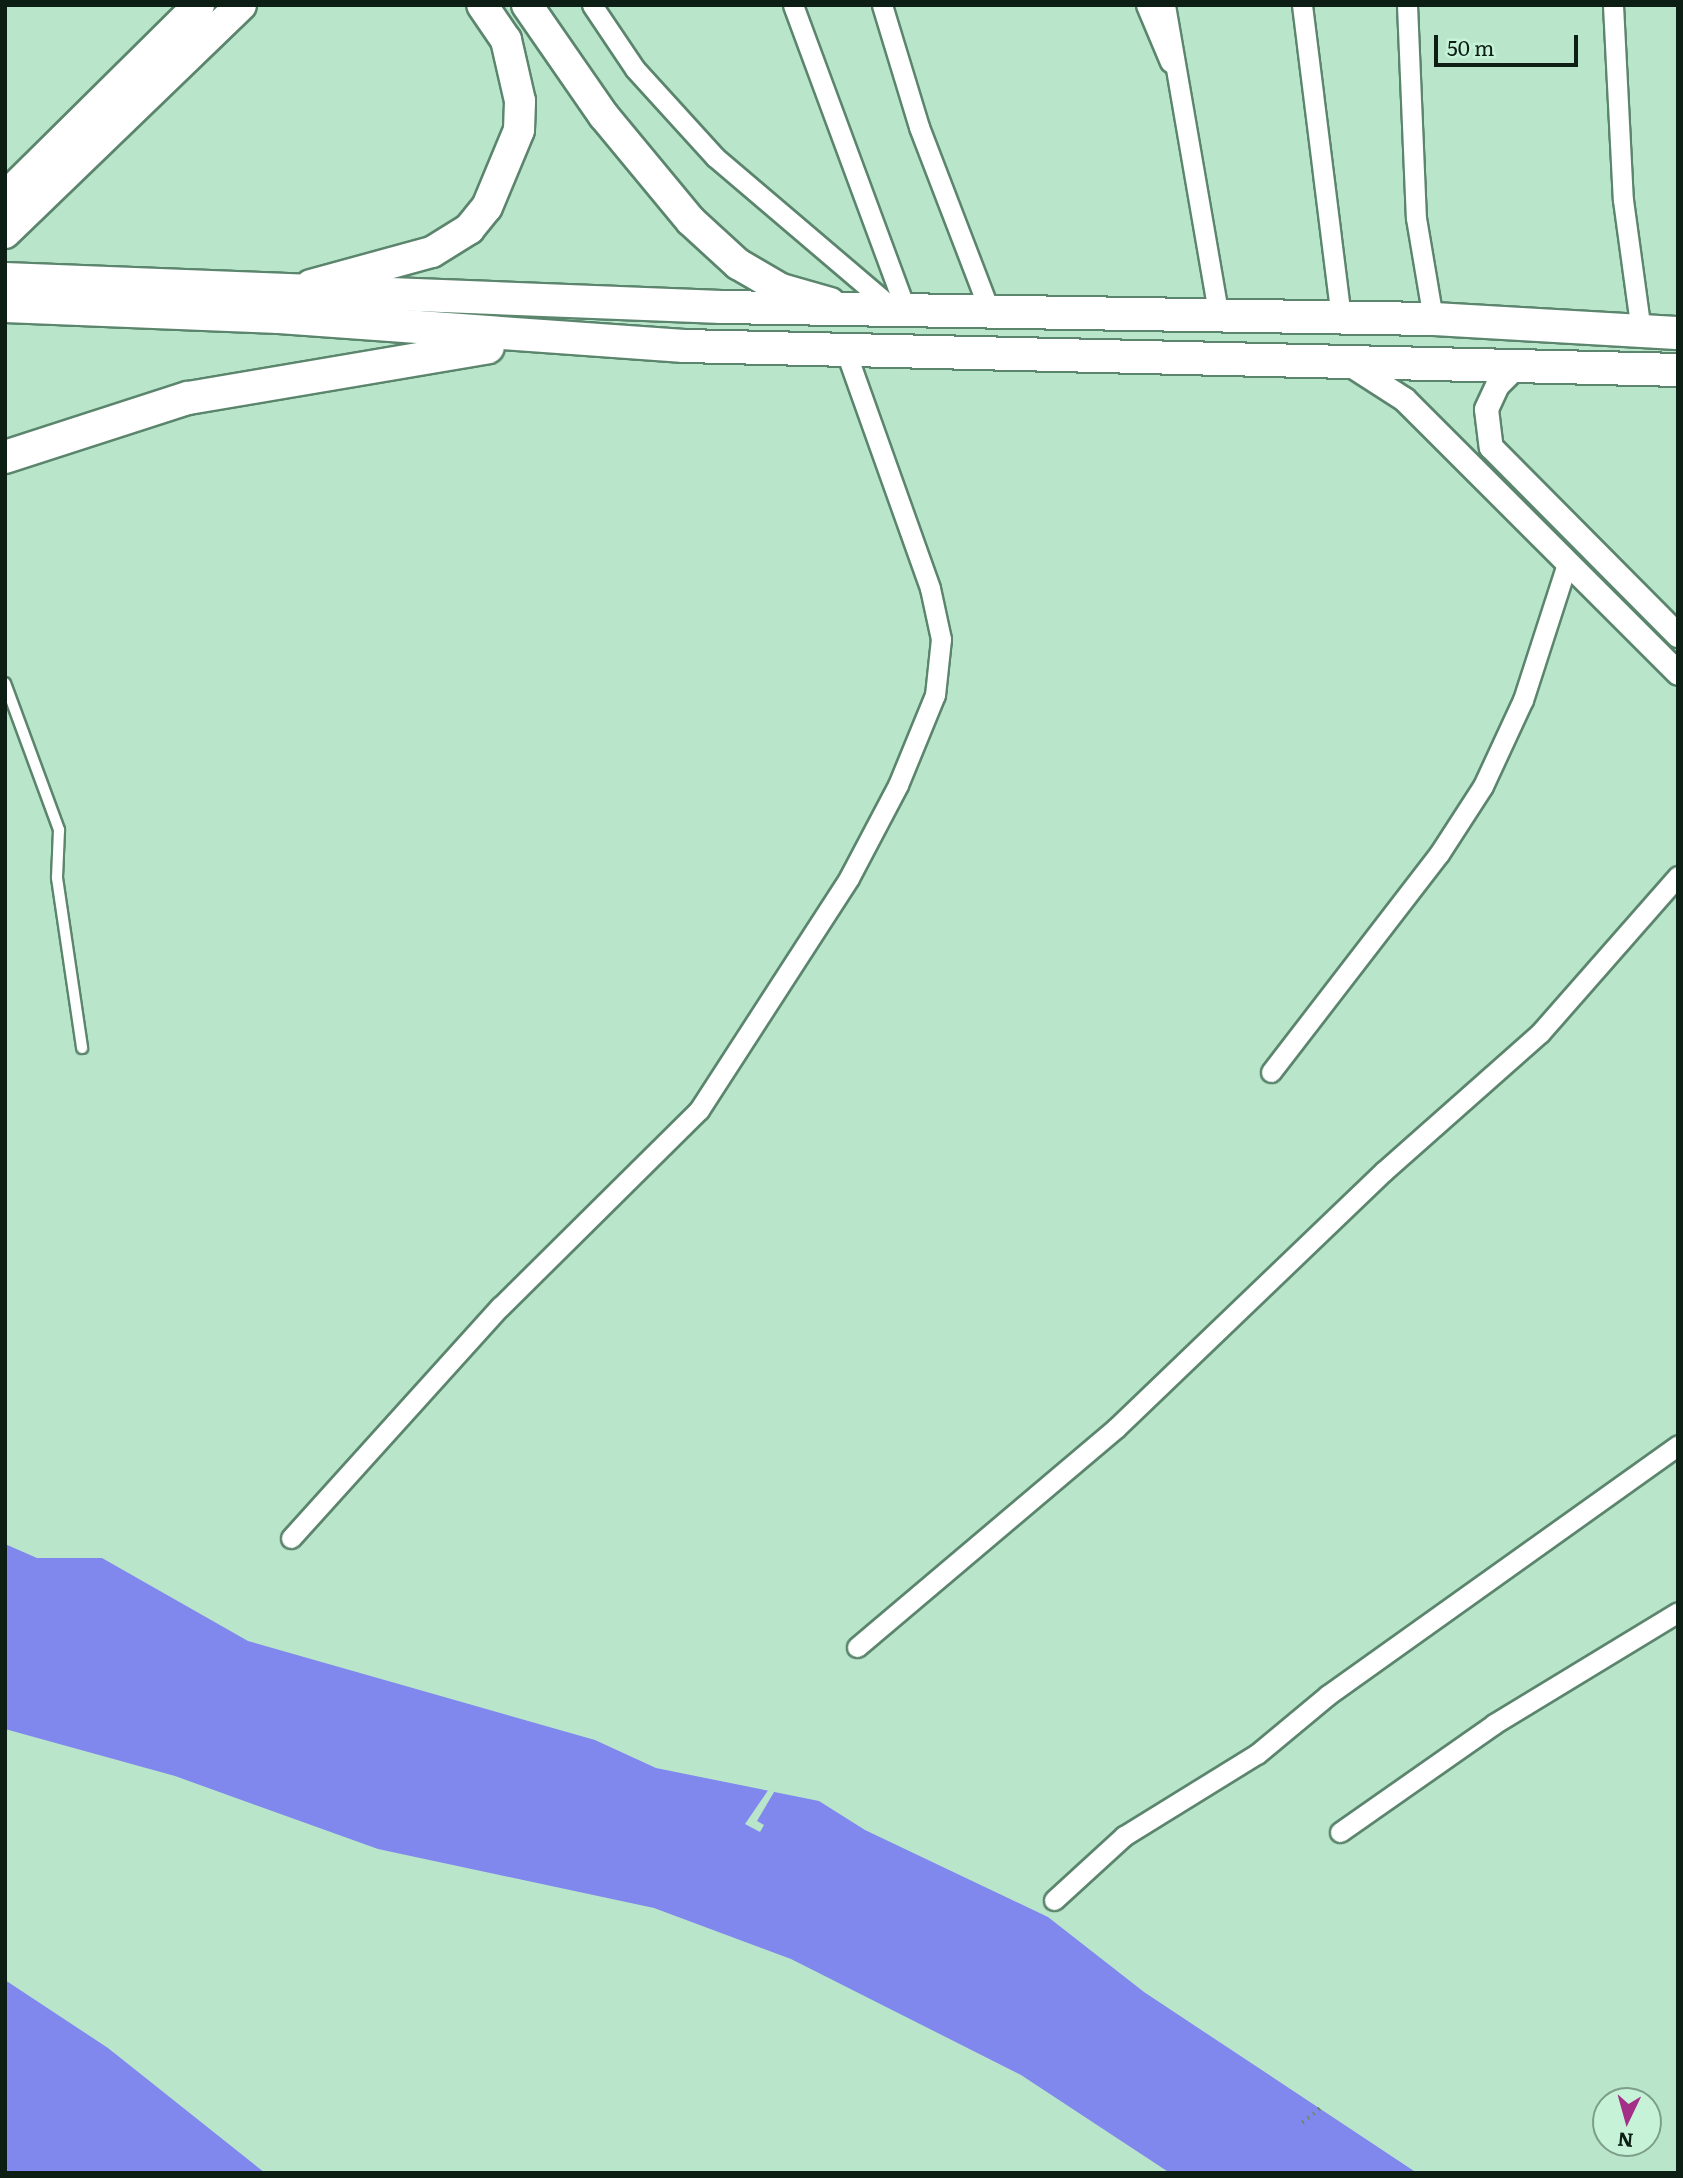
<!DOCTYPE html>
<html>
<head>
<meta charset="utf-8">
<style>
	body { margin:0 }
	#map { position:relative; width:1683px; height:2178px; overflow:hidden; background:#b9e6cb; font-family:Literata,serif }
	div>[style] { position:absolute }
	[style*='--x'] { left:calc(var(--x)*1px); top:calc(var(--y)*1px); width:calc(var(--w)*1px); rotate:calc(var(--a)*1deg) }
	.water>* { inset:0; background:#8188ed }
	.pier>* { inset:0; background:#b9e6cb }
	.path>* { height:3.5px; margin-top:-1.75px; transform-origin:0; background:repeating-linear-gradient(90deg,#6a8a77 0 2px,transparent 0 7px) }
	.roads { filter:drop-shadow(2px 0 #5b856d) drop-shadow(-2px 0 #5b856d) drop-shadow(0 2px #5b856d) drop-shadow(0 -2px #5b856d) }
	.service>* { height:10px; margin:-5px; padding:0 5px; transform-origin:5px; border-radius:5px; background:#fff }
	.minor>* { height:19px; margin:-9.5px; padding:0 9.5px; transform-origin:9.5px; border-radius:9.5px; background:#fff }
	.tertiary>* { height:23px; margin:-11.5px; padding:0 11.5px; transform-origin:11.5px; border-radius:11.5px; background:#fff }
	.primary>* { height:30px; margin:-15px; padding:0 15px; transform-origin:15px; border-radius:15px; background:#fff }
	.trunk>* { height:32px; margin:-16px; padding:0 16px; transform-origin:16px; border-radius:16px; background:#fff }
	span { translate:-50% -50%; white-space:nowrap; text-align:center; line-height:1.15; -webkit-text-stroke:7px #c6f3d8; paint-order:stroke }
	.frame { position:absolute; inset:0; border:7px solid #0d1e15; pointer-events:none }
	.north { position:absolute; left:1592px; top:2087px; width:70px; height:70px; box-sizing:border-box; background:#c6f3d8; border:2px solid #7c9e8a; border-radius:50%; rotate:185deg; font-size:19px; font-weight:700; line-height:28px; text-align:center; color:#0d1e15 }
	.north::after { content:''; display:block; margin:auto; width:24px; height:32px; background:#a32f88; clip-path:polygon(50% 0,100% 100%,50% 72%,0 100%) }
	.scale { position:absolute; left:1434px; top:35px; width:144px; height:32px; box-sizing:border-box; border:4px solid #0d1e15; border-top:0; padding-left:9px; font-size:21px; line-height:24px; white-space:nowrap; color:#0d1e15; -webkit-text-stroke:5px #c6f3d8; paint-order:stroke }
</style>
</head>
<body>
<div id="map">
	<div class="water">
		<div style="clip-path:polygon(5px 1544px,37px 1558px,102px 1558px,248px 1641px,595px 1740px,656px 1768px,819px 1801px,865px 1830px,1048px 1917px,1144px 1992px,1417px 2173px,1170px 2173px,1021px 2075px,791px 1959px,654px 1908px,378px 1849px,175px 1776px,5px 1729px)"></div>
		<div style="clip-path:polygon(5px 1980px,108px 2048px,265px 2173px,5px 2173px)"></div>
	</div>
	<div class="pier">
		<div style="clip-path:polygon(769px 1789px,774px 1792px,757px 1821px,764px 1825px,760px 1832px,745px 1824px)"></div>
	</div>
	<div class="path">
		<div style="--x:1302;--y:2123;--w:26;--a:-40"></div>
	</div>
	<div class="roads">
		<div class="service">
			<div style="--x:5;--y:683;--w:157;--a:69.8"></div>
			<div style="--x:59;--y:830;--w:48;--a:92.4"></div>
			<div style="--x:57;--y:878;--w:172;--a:81.6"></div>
		</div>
		<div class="minor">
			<div style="--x:592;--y:5;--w:77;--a:56.1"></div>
			<div style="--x:635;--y:69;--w:119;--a:47.7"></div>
			<div style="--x:715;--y:157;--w:231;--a:40.4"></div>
			<div style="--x:793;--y:5;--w:322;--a:69.7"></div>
			<div style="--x:882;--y:5;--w:127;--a:73.1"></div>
			<div style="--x:919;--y:127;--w:195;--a:69"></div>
			<div style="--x:1146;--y:5;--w:62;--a:67.2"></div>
			<div style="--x:1165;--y:5;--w:312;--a:80.2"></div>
			<div style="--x:1302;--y:5;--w:313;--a:82.9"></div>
			<div style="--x:1407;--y:5;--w:213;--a:87.6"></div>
			<div style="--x:1416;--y:218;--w:102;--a:80.4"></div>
			<div style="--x:1613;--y:5;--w:195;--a:87.1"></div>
			<div style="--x:1623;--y:200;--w:133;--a:82.2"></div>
			<div style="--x:1271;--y:1072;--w:275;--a:-52.4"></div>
			<div style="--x:1439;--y:854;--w:81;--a:-57.1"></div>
			<div style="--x:1483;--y:786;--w:95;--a:-65.1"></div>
			<div style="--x:1523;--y:700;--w:143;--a:-72.1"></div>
			<div style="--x:291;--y:1538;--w:312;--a:-47.9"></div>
			<div style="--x:500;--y:1307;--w:280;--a:-44.7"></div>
			<div style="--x:699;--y:1110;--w:276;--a:-57.1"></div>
			<div style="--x:849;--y:878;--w:105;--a:-62.2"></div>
			<div style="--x:898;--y:785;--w:97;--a:-67.7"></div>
			<div style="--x:935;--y:695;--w:56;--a:-83.9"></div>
			<div style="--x:941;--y:639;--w:52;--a:-102.2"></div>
			<div style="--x:930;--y:588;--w:254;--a:-109.6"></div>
			<div style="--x:857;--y:1647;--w:339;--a:-40.2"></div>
			<div style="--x:1116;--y:1428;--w:371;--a:-43.8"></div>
			<div style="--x:1384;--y:1171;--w:208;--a:-41.5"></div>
			<div style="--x:1540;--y:1033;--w:209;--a:-48.7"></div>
			<div style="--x:1340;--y:1832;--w:188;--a:-35"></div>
			<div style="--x:1494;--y:1724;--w:215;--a:-31.3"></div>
			<div style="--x:1054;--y:1900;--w:95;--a:-42.4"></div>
			<div style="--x:1124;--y:1836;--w:156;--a:-31.7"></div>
			<div style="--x:1257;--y:1754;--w:92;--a:-39.7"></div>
			<div style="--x:1328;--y:1695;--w:430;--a:-35.5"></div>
		</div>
		<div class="tertiary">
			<div style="--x:1351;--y:365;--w:63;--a:32.7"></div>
			<div style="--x:1404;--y:399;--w:387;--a:45"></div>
			<div style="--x:1515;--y:367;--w:25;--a:135"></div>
			<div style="--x:1497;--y:385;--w:26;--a:115"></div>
			<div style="--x:1486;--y:409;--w:38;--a:83"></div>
			<div style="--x:1491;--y:447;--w:265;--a:45.2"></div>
		</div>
		<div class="primary">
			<div style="--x:527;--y:5;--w:135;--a:55.3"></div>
			<div style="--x:604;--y:116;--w:136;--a:50.4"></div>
			<div style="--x:691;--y:221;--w:64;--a:42.5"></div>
			<div style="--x:738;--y:264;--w:50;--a:30.2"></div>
			<div style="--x:781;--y:289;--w:51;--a:15.9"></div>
			<div style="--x:5;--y:197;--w:273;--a:-44.7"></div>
			<div style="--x:5;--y:233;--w:328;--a:-44"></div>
			<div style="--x:311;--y:285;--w:125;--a:-15.3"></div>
			<div style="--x:432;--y:252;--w:44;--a:-31.9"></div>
			<div style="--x:469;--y:229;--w:28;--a:-51"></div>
			<div style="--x:487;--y:207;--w:83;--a:-67.4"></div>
			<div style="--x:519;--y:130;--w:29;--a:-88"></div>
			<div style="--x:520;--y:101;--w:63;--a:-102.9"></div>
			<div style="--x:506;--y:40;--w:42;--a:-124.4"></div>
		</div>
		<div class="trunk">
			<div style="--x:5;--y:279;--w:717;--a:2.24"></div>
			<div style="--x:721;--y:307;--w:712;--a:0.97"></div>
			<div style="--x:1433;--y:319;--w:245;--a:3.3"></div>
			<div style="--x:5;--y:306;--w:274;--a:2.3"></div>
			<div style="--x:279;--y:317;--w:406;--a:4.1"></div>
			<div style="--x:684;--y:346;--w:994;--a:1.38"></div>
			<div style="--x:5;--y:457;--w:192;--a:-17.9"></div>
			<div style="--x:188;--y:398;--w:304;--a:-9.6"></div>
		</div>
	</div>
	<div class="frame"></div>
	<div class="north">N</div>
	<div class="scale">50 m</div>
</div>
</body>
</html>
